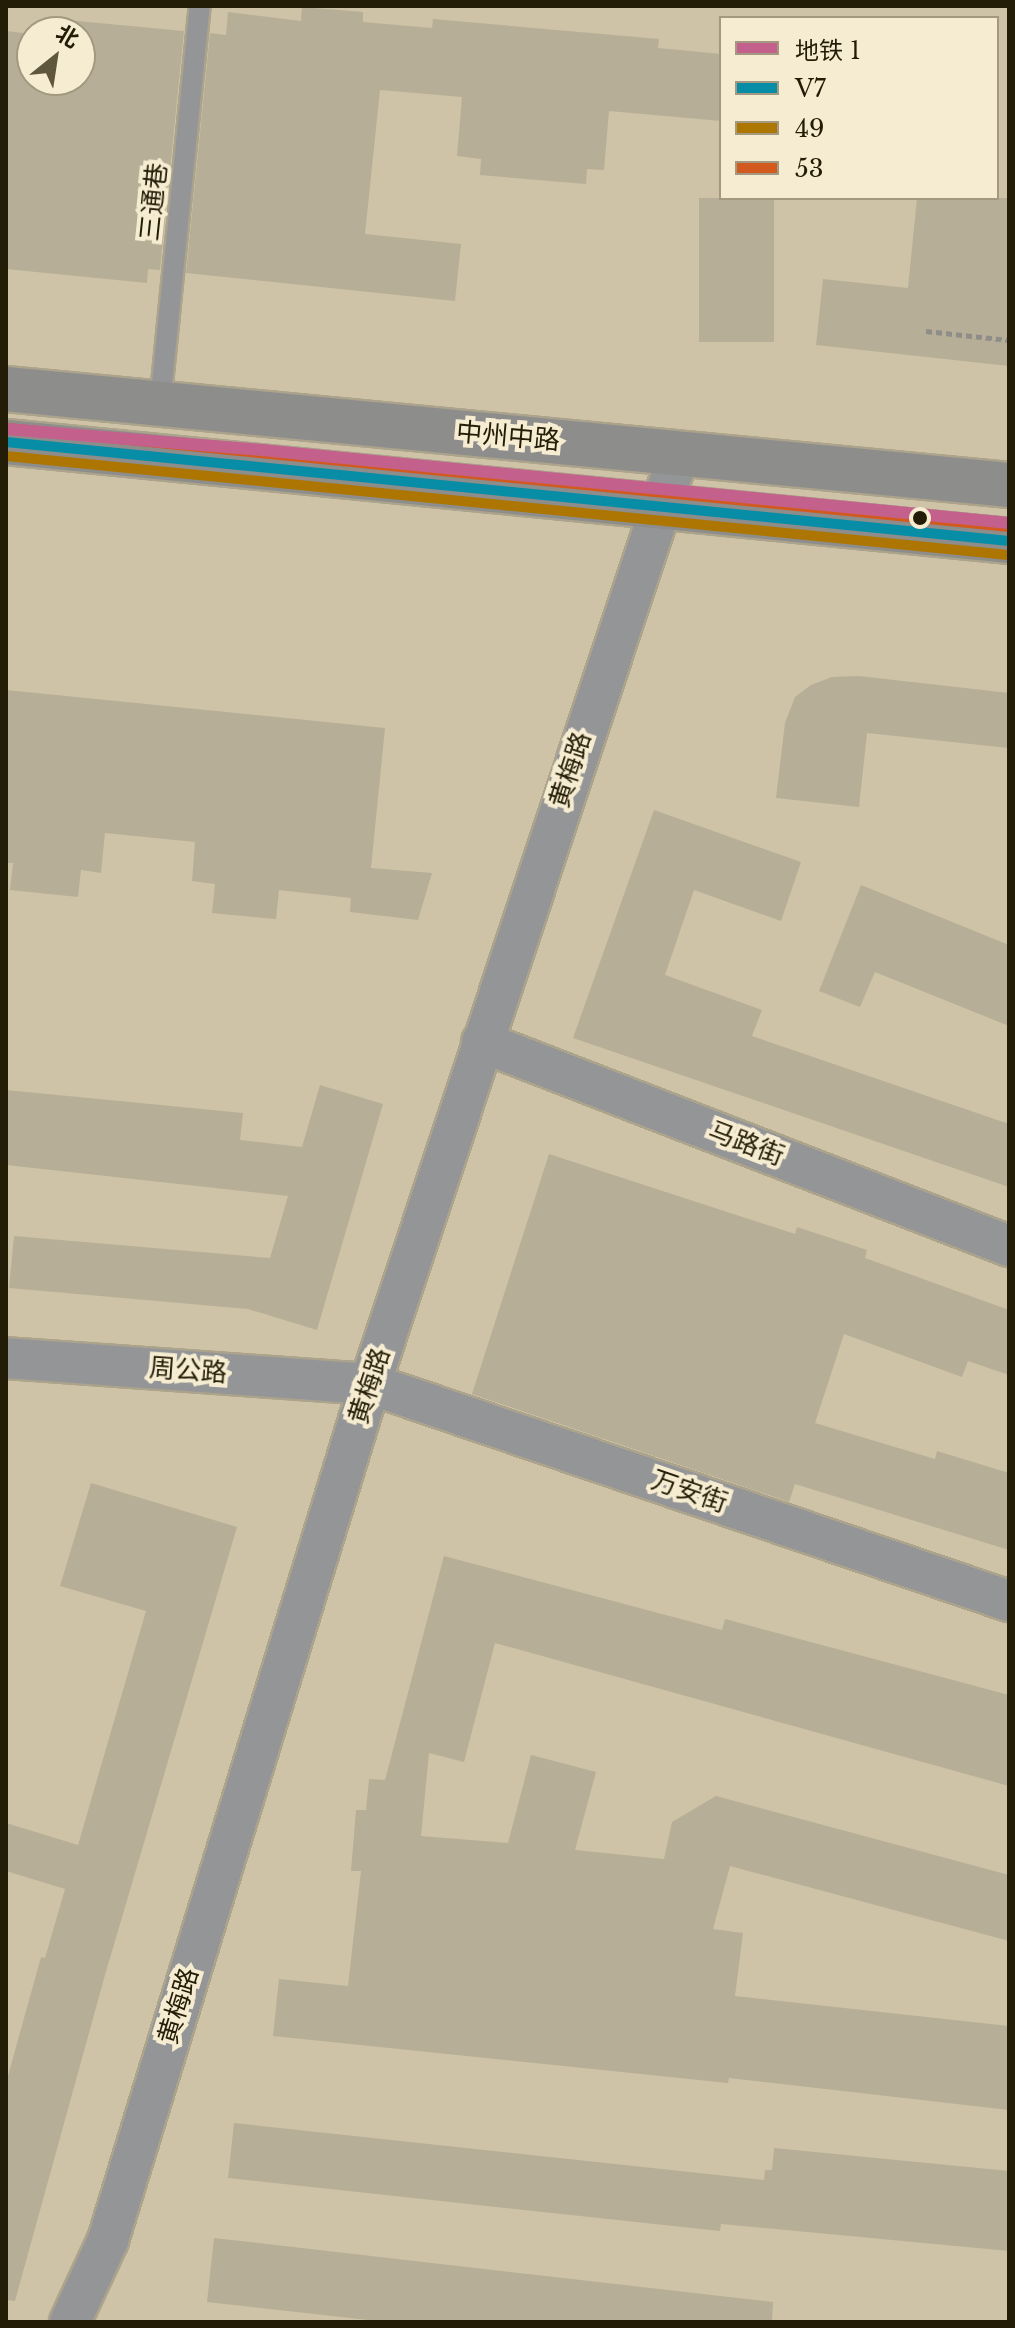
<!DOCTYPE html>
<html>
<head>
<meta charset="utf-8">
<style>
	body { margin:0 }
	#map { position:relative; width:1015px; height:2328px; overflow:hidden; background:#cec3a6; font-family:"Libre Baskerville","Noto Sans SC",serif }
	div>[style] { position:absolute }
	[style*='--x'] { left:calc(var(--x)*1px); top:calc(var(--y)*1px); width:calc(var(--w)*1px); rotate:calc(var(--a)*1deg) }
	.building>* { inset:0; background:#b7ae97; transform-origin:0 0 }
	.path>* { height:5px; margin-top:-2.5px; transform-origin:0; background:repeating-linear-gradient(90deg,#8e8d87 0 6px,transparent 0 10px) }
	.roads { filter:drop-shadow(2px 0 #aca38c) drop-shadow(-2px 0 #aca38c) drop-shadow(0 2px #aca38c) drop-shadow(0 -2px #aca38c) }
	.service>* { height:20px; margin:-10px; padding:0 10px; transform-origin:10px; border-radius:10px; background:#949597 }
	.minor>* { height:40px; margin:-20px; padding:0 20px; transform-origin:20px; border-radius:20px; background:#949597 }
	.primary>* { height:44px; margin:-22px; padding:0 22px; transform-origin:22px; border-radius:22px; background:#8d8d8c }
	.bus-1>* { height:10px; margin:-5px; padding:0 5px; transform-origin:5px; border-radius:5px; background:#078da6 }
	.bus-2>* { height:10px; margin:-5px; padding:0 5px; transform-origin:5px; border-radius:5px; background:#ad7602 }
	.bus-3>* { height:10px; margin:-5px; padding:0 5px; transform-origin:5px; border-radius:5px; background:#d35a1e }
	.metro-1>* { height:12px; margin:-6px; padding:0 6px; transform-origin:6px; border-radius:6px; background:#c4608c }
	.dots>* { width:22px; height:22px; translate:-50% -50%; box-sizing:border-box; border:4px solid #f6ecd1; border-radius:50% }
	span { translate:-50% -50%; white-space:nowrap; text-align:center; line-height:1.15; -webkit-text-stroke:8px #f6ecd1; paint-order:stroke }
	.street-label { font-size:26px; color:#231c06 }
	.frame { position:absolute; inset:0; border:8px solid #231c06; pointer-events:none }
	.legend { position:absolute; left:719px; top:16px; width:280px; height:184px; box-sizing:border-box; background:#f6ecd1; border:2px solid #a29980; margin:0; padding:10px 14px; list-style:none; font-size:24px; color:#231c06 }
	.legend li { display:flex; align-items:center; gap:16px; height:40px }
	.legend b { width:40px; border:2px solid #a29980 }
	.north { position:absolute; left:16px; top:16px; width:80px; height:80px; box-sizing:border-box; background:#f6ecd1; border:2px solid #a29980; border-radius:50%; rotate:30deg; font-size:22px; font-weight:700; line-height:32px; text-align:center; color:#231c06 }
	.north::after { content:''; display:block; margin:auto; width:28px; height:36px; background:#5f563e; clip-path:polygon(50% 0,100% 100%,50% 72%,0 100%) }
</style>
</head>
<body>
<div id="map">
	<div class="building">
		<div style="clip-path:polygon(302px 7px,363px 12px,363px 22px,432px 28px,433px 19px,659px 39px,658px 48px,721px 54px,721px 121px,609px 111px,604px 170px,587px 169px,586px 184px,480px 175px,481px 159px,457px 156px,462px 97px,380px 90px,365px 234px,461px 244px,455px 301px,186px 273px,210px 33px,226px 35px,228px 12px,301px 21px)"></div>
		<div style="clip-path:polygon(56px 19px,184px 31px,160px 270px,148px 269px,147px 283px,6px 269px,6px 31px,32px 34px,32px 80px,80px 80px,80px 32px,55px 32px)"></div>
		<div style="left:699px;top:198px;width:75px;height:144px"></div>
		<div style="clip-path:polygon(917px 198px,1009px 198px,1009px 366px,816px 345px,823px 279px,908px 288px)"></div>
		<div style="clip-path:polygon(859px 676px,1009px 693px,1009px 748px,867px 733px,859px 807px,776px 798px,785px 723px,795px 697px,811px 685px,832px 677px)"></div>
		<div style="clip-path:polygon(6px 690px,385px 728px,371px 868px,432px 873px,418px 920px,350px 912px,351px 898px,279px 890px,276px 919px,212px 913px,215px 884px,192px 881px,195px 842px,105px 833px,101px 873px,81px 870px,78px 897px,10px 890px,13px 863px,6px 863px)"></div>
		<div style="clip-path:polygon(654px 810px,801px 862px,781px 921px,694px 890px,665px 975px,762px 1010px,752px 1036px,1009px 1124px,1009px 1187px,573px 1038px)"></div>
		<div style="clip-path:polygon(861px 885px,1009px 945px,1009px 1026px,875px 972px,860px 1007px,819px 991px)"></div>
		<div style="clip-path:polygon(320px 1085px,383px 1104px,317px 1330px,248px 1309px,9px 1288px,14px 1236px,270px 1258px,288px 1196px,6px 1165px,6px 1090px,243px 1113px,240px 1140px,302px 1147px)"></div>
		<div style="clip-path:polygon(549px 1154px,795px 1234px,797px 1227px,867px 1250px,865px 1258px,1009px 1310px,1009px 1375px,968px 1361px,962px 1377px,844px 1334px,815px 1423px,935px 1459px,937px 1451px,1009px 1473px,1009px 1550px,795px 1484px,789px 1502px,472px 1394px)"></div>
		<div style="clip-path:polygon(91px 1483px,237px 1527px,105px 1975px,15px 2301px,6px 2300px,6px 2083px,41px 1957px,45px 1958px,65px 1889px,6px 1871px,6px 1823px,78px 1845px,146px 1611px,60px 1586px)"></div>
		<div style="clip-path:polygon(444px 1556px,722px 1630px,725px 1619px,1009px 1695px,1009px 1786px,495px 1643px,464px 1762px,429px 1753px,421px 1836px,508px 1843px,531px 1755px,596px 1772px,575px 1850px,664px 1859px,672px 1822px,716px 1796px,1009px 1875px,1009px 1941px,730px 1866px,713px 1929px,743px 1933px,735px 1996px,1009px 2026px,1009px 2110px,729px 2078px,728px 2083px,273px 2036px,279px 1979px,348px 1986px,361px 1871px,351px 1871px,356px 1810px,366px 1810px,369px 1779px,385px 1780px)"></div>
		<div style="clip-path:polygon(234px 2123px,764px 2180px,765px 2170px,772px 2170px,774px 2148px,1009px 2171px,1009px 2251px,721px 2224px,720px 2231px,228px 2178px)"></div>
		<div style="clip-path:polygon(214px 2238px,773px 2302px,772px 2322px,386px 2322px,207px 2302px)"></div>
	</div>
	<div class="path">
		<div style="--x:926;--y:331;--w:83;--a:6.2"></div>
	</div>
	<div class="roads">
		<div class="service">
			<div style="--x:160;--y:404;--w:400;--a:-84.3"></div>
		</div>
		<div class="minor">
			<div style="--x:482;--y:1042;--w:565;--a:21.16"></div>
			<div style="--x:6;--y:1358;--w:365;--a:4.1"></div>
			<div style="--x:370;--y:1384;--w:675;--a:18.76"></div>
			<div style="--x:70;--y:2322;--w:90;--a:-65.1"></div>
			<div style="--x:108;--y:2240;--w:895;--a:-72.98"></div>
			<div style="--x:370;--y:1384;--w:981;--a:-71.64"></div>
		</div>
		<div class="primary">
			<div style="--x:6;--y:389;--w:1008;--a:5.47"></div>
			<div style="--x:6;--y:442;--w:1008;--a:5.64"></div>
		</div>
	</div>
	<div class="bus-1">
		<div style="--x:6;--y:442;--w:1008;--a:5.64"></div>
	</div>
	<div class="bus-2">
		<div style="--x:6;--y:456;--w:1007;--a:5.64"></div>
	</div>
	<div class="bus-3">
		<div style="--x:7;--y:428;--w:1007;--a:5.64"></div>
	</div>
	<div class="metro-1">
		<div style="--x:6;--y:429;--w:257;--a:4.7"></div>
		<div style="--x:262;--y:450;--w:751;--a:5.58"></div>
	</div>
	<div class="dots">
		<div style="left:920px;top:518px;background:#231c06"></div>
	</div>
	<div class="street-label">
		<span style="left:154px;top:202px;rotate:-84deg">三通巷</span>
		<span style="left:508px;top:437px;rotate:5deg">中州中路</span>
		<span style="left:571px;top:770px;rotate:-72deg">黄梅路</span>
		<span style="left:746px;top:1144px;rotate:21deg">马路街</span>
		<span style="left:188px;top:1371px;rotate:4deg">周公路</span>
		<span style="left:370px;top:1386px;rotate:-72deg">黄梅路</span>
		<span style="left:689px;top:1492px;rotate:19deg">万安街</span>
		<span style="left:179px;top:2006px;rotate:-73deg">黄梅路</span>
	</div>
	<div class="frame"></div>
	<ul class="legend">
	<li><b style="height:10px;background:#c4608c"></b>地铁 1</li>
	<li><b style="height:10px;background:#078da6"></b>V7</li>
	<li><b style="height:10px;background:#ad7602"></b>49</li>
	<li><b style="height:10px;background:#d35a1e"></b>53</li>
	</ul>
	<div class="north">北</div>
</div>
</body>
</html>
